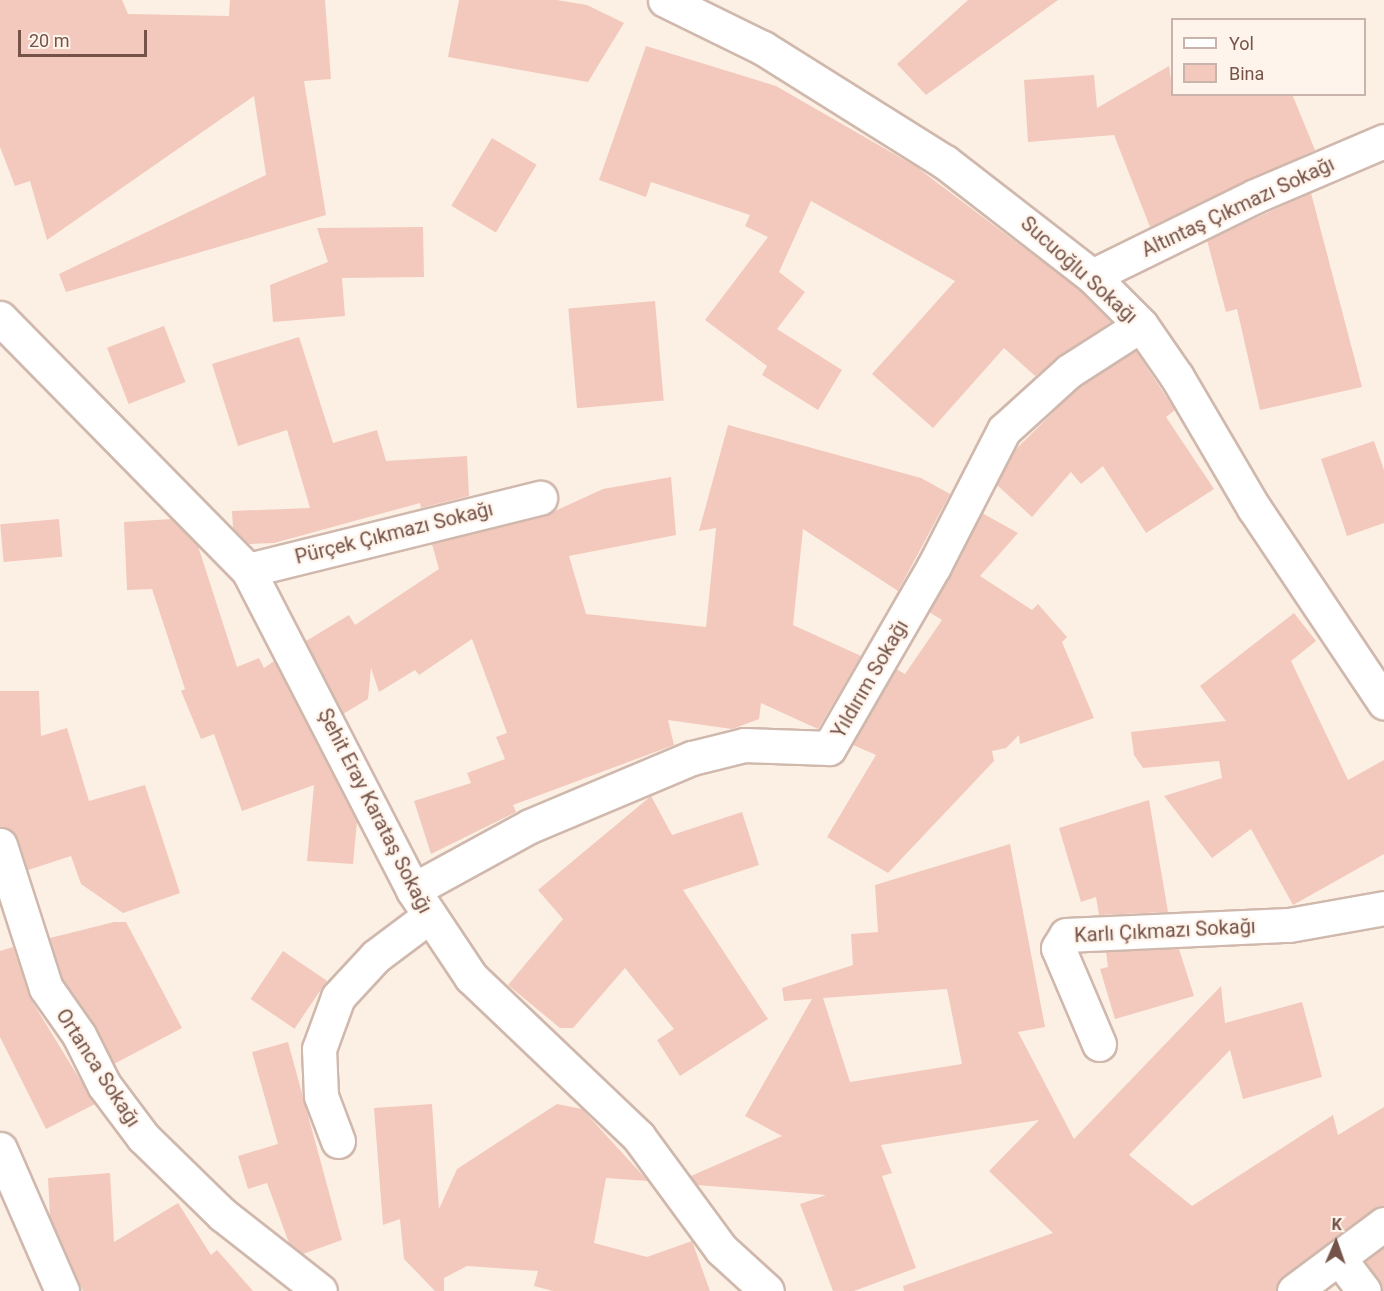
<!DOCTYPE html>
<html>
<head>
<meta charset="utf-8">
<style>
	body { margin:0 }
	#map { position:relative; width:1384px; height:1291px; overflow:hidden; background:#fcf0e4; font-family:Roboto,sans-serif }
	div>[style] { position:absolute }
	[style*='--x'] { left:calc(var(--x)*1px); top:calc(var(--y)*1px); width:calc(var(--w)*1px); rotate:calc(var(--a)*1deg) }
	.building>* { inset:0; background:#f2c9bc; transform-origin:0 0 }
	.roads { filter:drop-shadow(2px 0 #d0b8ad) drop-shadow(-2px 0 #d0b8ad) drop-shadow(0 2px #d0b8ad) drop-shadow(0 -2px #d0b8ad) }
	.minor>* { height:33px; margin:-16.5px; padding:0 16.5px; transform-origin:16.5px; border-radius:16.5px; background:#fff }
	span { translate:-50% -50%; white-space:nowrap; text-align:center; line-height:1.15; -webkit-text-stroke:4.5px #fff4eb; paint-order:stroke }
	.street-label { font-size:20px; color:#755349 }
	.legend { position:absolute; left:1171px; top:18px; width:195px; height:78px; box-sizing:border-box; background:#fff4eb; border:2px solid #c8b4aa; margin:0; padding:8px 10px; list-style:none; font-size:18px; color:#755349 }
	.legend li { display:flex; align-items:center; gap:12px; height:30px }
	.legend b { width:30px; border:2px solid #c8b4aa }
	.north { position:absolute; left:1306px; top:1213px; width:60px; height:60px; -webkit-text-stroke:4px #fff4eb; paint-order:stroke; rotate:2deg; font-size:16px; font-weight:700; line-height:24px; text-align:center; color:#755349 }
	.north::after { content:''; display:block; margin:auto; width:21px; height:27px; background:#755349; clip-path:polygon(50% 0,100% 100%,50% 72%,0 100%) }
	.scale { position:absolute; left:18px; top:30px; width:129px; height:27px; box-sizing:border-box; border:3px solid #755349; border-top:0; padding-left:8px; font-size:18px; line-height:21px; white-space:nowrap; color:#755349; -webkit-text-stroke:4px #fff4eb; paint-order:stroke }
</style>
</head>
<body>
<div id="map">
	<div class="building">
		<div style="clip-path:polygon(0 0,122px 0,128px 14px,229px 16px,230px 0,325px 0,331px 79px,304px 81px,326px 215px,66px 292px,59px 274px,266px 175px,254px 96px,47px 240px,30px 181px,15px 186px,0 147px)"></div>
		<div style="clip-path:polygon(459px 0,557px 0,587px 5px,624px 23px,588px 82px,448px 57px)"></div>
		<div style="clip-path:polygon(968px 0,1058px 0,926px 95px,897px 64px)"></div>
		<div style="clip-path:polygon(646px 46px,776px 86px,915px 166px,1080px 290px,1111px 322px,1035px 376px,1004px 348px,933px 428px,872px 374px,955px 281px,811px 201px,779px 272px,805px 292px,777px 329px,842px 370px,818px 410px,762px 375px,767px 366px,705px 320px,768px 237px,745px 226px,750px 215px,651px 182px,646px 197px,599px 180px)"></div>
		<div style="clip-path:polygon(1169px 66px,1173px 94px,1292px 94px,1315px 150px,1150px 227px,1114px 135px,1028px 142px,1024px 80px,1094px 75px,1097px 108px)"></div>
		<div style="left:492px;top:138px;width:52px;height:79px;rotate:31deg"></div>
		<div style="clip-path:polygon(1311px 193px,1362px 387px,1260px 410px,1237px 309px,1226px 312px,1207px 240px)"></div>
		<div style="clip-path:polygon(423px 227px,424px 277px,342px 278px,345px 316px,273px 322px,270px 285px,328px 262px,317px 228px)"></div>
		<div style="left:655px;top:301px;width:100px;height:87px;rotate:85deg"></div>
		<div style="left:164px;top:326px;width:60px;height:61px;rotate:69deg"></div>
		<div style="clip-path:polygon(299px 337px,333px 443px,377px 430px,386px 461px,467px 456px,469px 496px,421px 508px,420px 503px,274px 543px,249px 544px,233px 528px,232px 511px,310px 508px,287px 430px,238px 446px,212px 364px)"></div>
		<div style="clip-path:polygon(1136px 351px,1175px 410px,1166px 417px,1214px 489px,1146px 533px,1103px 466px,1081px 484px,1071px 472px,1032px 517px,997px 485px,1015px 450px,1080px 386px)"></div>
		<div style="clip-path:polygon(728px 425px,921px 478px,950px 494px,898px 591px,803px 529px,793px 625px,861px 656px,818px 729px,761px 703px,759px 719px,732px 729px,668px 720px,674px 745px,513px 805px,516px 812px,431px 854px,414px 801px,471px 783px,467px 773px,505px 759px,496px 737px,507px 733px,472px 639px,419px 675px,415px 670px,379px 692px,371px 668px,368px 699px,343px 714px,306px 641px,349px 615px,355px 625px,439px 569px,432px 544px,544px 516px,603px 489px,671px 477px,676px 535px,569px 556px,586px 614px,706px 627px,716px 528px,699px 531px)"></div>
		<div style="clip-path:polygon(1374px 441px,1384px 470px,1384px 523px,1347px 536px,1321px 459px)"></div>
		<div style="clip-path:polygon(982px 513px,1018px 533px,980px 576px,1032px 610px,1038px 604px,1067px 637px,1062px 642px,1094px 718px,1020px 744px,1019px 735px,1006px 748px,992px 751px,994px 761px,888px 873px,827px 837px,876px 755px,853px 745px,896px 669px,905px 674px,942px 620px,929px 612px)"></div>
		<div style="left:59px;top:519px;width:38px;height:59px;rotate:85deg"></div>
		<div style="clip-path:polygon(172px 519px,198px 546px,237px 667px,259px 658px,264px 668px,274px 661px,357px 822px,353px 864px,307px 861px,314px 785px,242px 811px,214px 734px,201px 739px,181px 691px,185px 689px,152px 589px,127px 590px,124px 522px)"></div>
		<div style="clip-path:polygon(1294px 613px,1316px 641px,1291px 661px,1348px 780px,1384px 760px,1384px 854px,1293px 905px,1251px 829px,1212px 858px,1164px 796px,1222px 778px,1219px 761px,1143px 768px,1134px 755px,1131px 732px,1226px 721px,1200px 686px)"></div>
		<div style="clip-path:polygon(0 691px,39px 691px,41px 736px,67px 728px,89px 801px,145px 785px,180px 893px,123px 913px,81px 884px,71px 856px,28px 870px,18px 839px,0 827px)"></div>
		<div style="clip-path:polygon(651px 796px,672px 835px,742px 812px,759px 865px,683px 890px,768px 1019px,680px 1076px,657px 1040px,674px 1029px,625px 968px,573px 1028px,560px 1028px,508px 985px,563px 919px,538px 890px)"></div>
		<div style="clip-path:polygon(1149px 800px,1168px 912px,1099px 915px,1096px 897px,1081px 902px,1059px 828px)"></div>
		<div style="clip-path:polygon(evenodd,1010px 844px,1045px 1027px,1018px 1032px,1074px 1139px,1221px 986px,1225px 1023px,1302px 1002px,1322px 1077px,1243px 1099px,1230px 1050px,1129px 1155px,1192px 1206px,1333px 1115px,1338px 1135px,1384px 1107px,1384px 1206px,1283px 1276px,1276px 1291px,904px 1291px,903px 1286px,1053px 1233px,989px 1171px,1039px 1120px,881px 1145px,892px 1173px,882px 1176px,916px 1268px,854px 1291px,833px 1291px,800px 1204px,826px 1195px,697px 1185px,691px 1176px,782px 1136px,745px 1116px,812px 999px,784px 1001px,782px 988px,853px 965px,851px 934px,878px 932px,875px 885px,1010px 844px,947px 989px,962px 1064px,850px 1082px,823px 998px,947px 989px)"></div>
		<div style="clip-path:polygon(114px 922px,126px 922px,182px 1028px,114px 1064px,63px 980px,50px 938px)"></div>
		<div style="clip-path:polygon(13px 947px,30px 998px,95px 1104px,46px 1129px,0 1037px,0 951px)"></div>
		<div style="clip-path:polygon(1179px 949px,1194px 996px,1115px 1019px,1100px 969px,1108px 967px,1106px 952px)"></div>
		<div style="left:283px;top:951px;width:53px;height:58px;rotate:34deg"></div>
		<div style="clip-path:polygon(288px 1042px,342px 1240px,303px 1254px,289px 1243px,267px 1183px,248px 1189px,238px 1156px,278px 1144px,252px 1052px)"></div>
		<div style="clip-path:polygon(432px 1104px,439px 1209px,457px 1169px,557px 1104px,582px 1109px,648px 1181px,606px 1178px,594px 1243px,647px 1257px,692px 1241px,710px 1291px,553px 1291px,534px 1286px,538px 1271px,467px 1266px,444px 1278px,444px 1291px,435px 1291px,404px 1259px,400px 1219px,383px 1225px,374px 1108px)"></div>
		<div style="clip-path:polygon(110px 1173px,114px 1242px,178px 1203px,211px 1255px,217px 1250px,253px 1291px,83px 1291px,50px 1217px,48px 1178px)"></div>
		<div style="clip-path:polygon(1384px 1247px,1384px 1291px,1382px 1291px,1365px 1261px)"></div>
	</div>
	<div class="roads">
		<div class="minor">
			<div style="--x:665;--y:0;--w:109;--a:26.1"></div>
			<div style="--x:763;--y:48;--w:215;--a:32.1"></div>
			<div style="--x:945;--y:162;--w:186;--a:37.8"></div>
			<div style="--x:1092;--y:276;--w:69;--a:45"></div>
			<div style="--x:1141;--y:325;--w:63;--a:55.3"></div>
			<div style="--x:1177;--y:377;--w:152;--a:59.6"></div>
			<div style="--x:1254;--y:508;--w:234;--a:56.2"></div>
			<div style="--x:1092;--y:276;--w:182;--a:-26.1"></div>
			<div style="--x:1255;--y:196;--w:140;--a:-23.1"></div>
			<div style="--x:0;--y:318;--w:354;--a:45.5"></div>
			<div style="--x:248;--y:570;--w:360;--a:62.7"></div>
			<div style="--x:413;--y:890;--w:105;--a:56.3"></div>
			<div style="--x:471;--y:977;--w:231;--a:43.6"></div>
			<div style="--x:638;--y:1136;--w:140;--a:53.7"></div>
			<div style="--x:721;--y:1249;--w:62;--a:42.4"></div>
			<div style="--x:248;--y:570;--w:301;--a:-13.9"></div>
			<div style="--x:0;--y:845;--w:150;--a:72.2"></div>
			<div style="--x:46;--y:988;--w:57;--a:54.9"></div>
			<div style="--x:79;--y:1035;--w:56;--a:63.4"></div>
			<div style="--x:104;--y:1085;--w:65;--a:53.1"></div>
			<div style="--x:143;--y:1137;--w:112;--a:44.3"></div>
			<div style="--x:223;--y:1215;--w:123;--a:38.1"></div>
			<div style="--x:413;--y:890;--w:133;--a:-28.7"></div>
			<div style="--x:530;--y:826;--w:176;--a:-22.8"></div>
			<div style="--x:692;--y:758;--w:54;--a:-14"></div>
			<div style="--x:744;--y:745;--w:85;--a:2"></div>
			<div style="--x:829;--y:748;--w:210;--a:-60"></div>
			<div style="--x:934;--y:566;--w:153;--a:-62.8"></div>
			<div style="--x:1004;--y:430;--w:88;--a:-42.2"></div>
			<div style="--x:1069;--y:371;--w:85;--a:-32.6"></div>
			<div style="--x:1099;--y:1044;--w:104;--a:-113.1"></div>
			<div style="--x:1058;--y:948;--w:15;--a:-58"></div>
			<div style="--x:1066;--y:935;--w:223;--a:-2.6"></div>
			<div style="--x:1289;--y:925;--w:97;--a:-10.1"></div>
			<div style="--x:338;--y:1141;--w:48;--a:-110.7"></div>
			<div style="--x:321;--y:1096;--w:47;--a:-92.4"></div>
			<div style="--x:319;--y:1049;--w:55;--a:-69.9"></div>
			<div style="--x:338;--y:997;--w:56;--a:-47.2"></div>
			<div style="--x:376;--y:956;--w:65;--a:-36.9"></div>
			<div style="--x:0;--y:1149;--w:155;--a:66.4"></div>
			<div style="--x:1339;--y:1258;--w:41;--a:52.9"></div>
			<div style="--x:1294;--y:1291;--w:112;--a:-36.7"></div>
		</div>
	</div>
	<div class="street-label">
		<span style="left:1238px;top:207px;rotate:-25deg">Altıntaş Çıkmazı Sokağı</span>
		<span style="left:1079px;top:270px;rotate:42deg">Sucuoğlu Sokağı</span>
		<span style="left:394px;top:533px;rotate:-14deg">Pürçek Çıkmazı Sokağı</span>
		<span style="left:870px;top:679px;rotate:-60deg">Yıldırım Sokağı</span>
		<span style="left:375px;top:811px;rotate:63deg">Şehit Eray Karataş Sokağı</span>
		<span style="left:1165px;top:931px;rotate:-3deg">Karlı Çıkmazı Sokağı</span>
		<span style="left:98px;top:1068px;rotate:57deg">Ortanca Sokağı</span>
	</div>
	<ul class="legend">
	<li><b style="height:8px;background:#fff"></b>Yol</li>
	<li><b style="height:16px;background:#f2c9bc"></b>Bina</li>
	</ul>
	<div class="north">K</div>
	<div class="scale">20 m</div>
</div>
</body>
</html>
